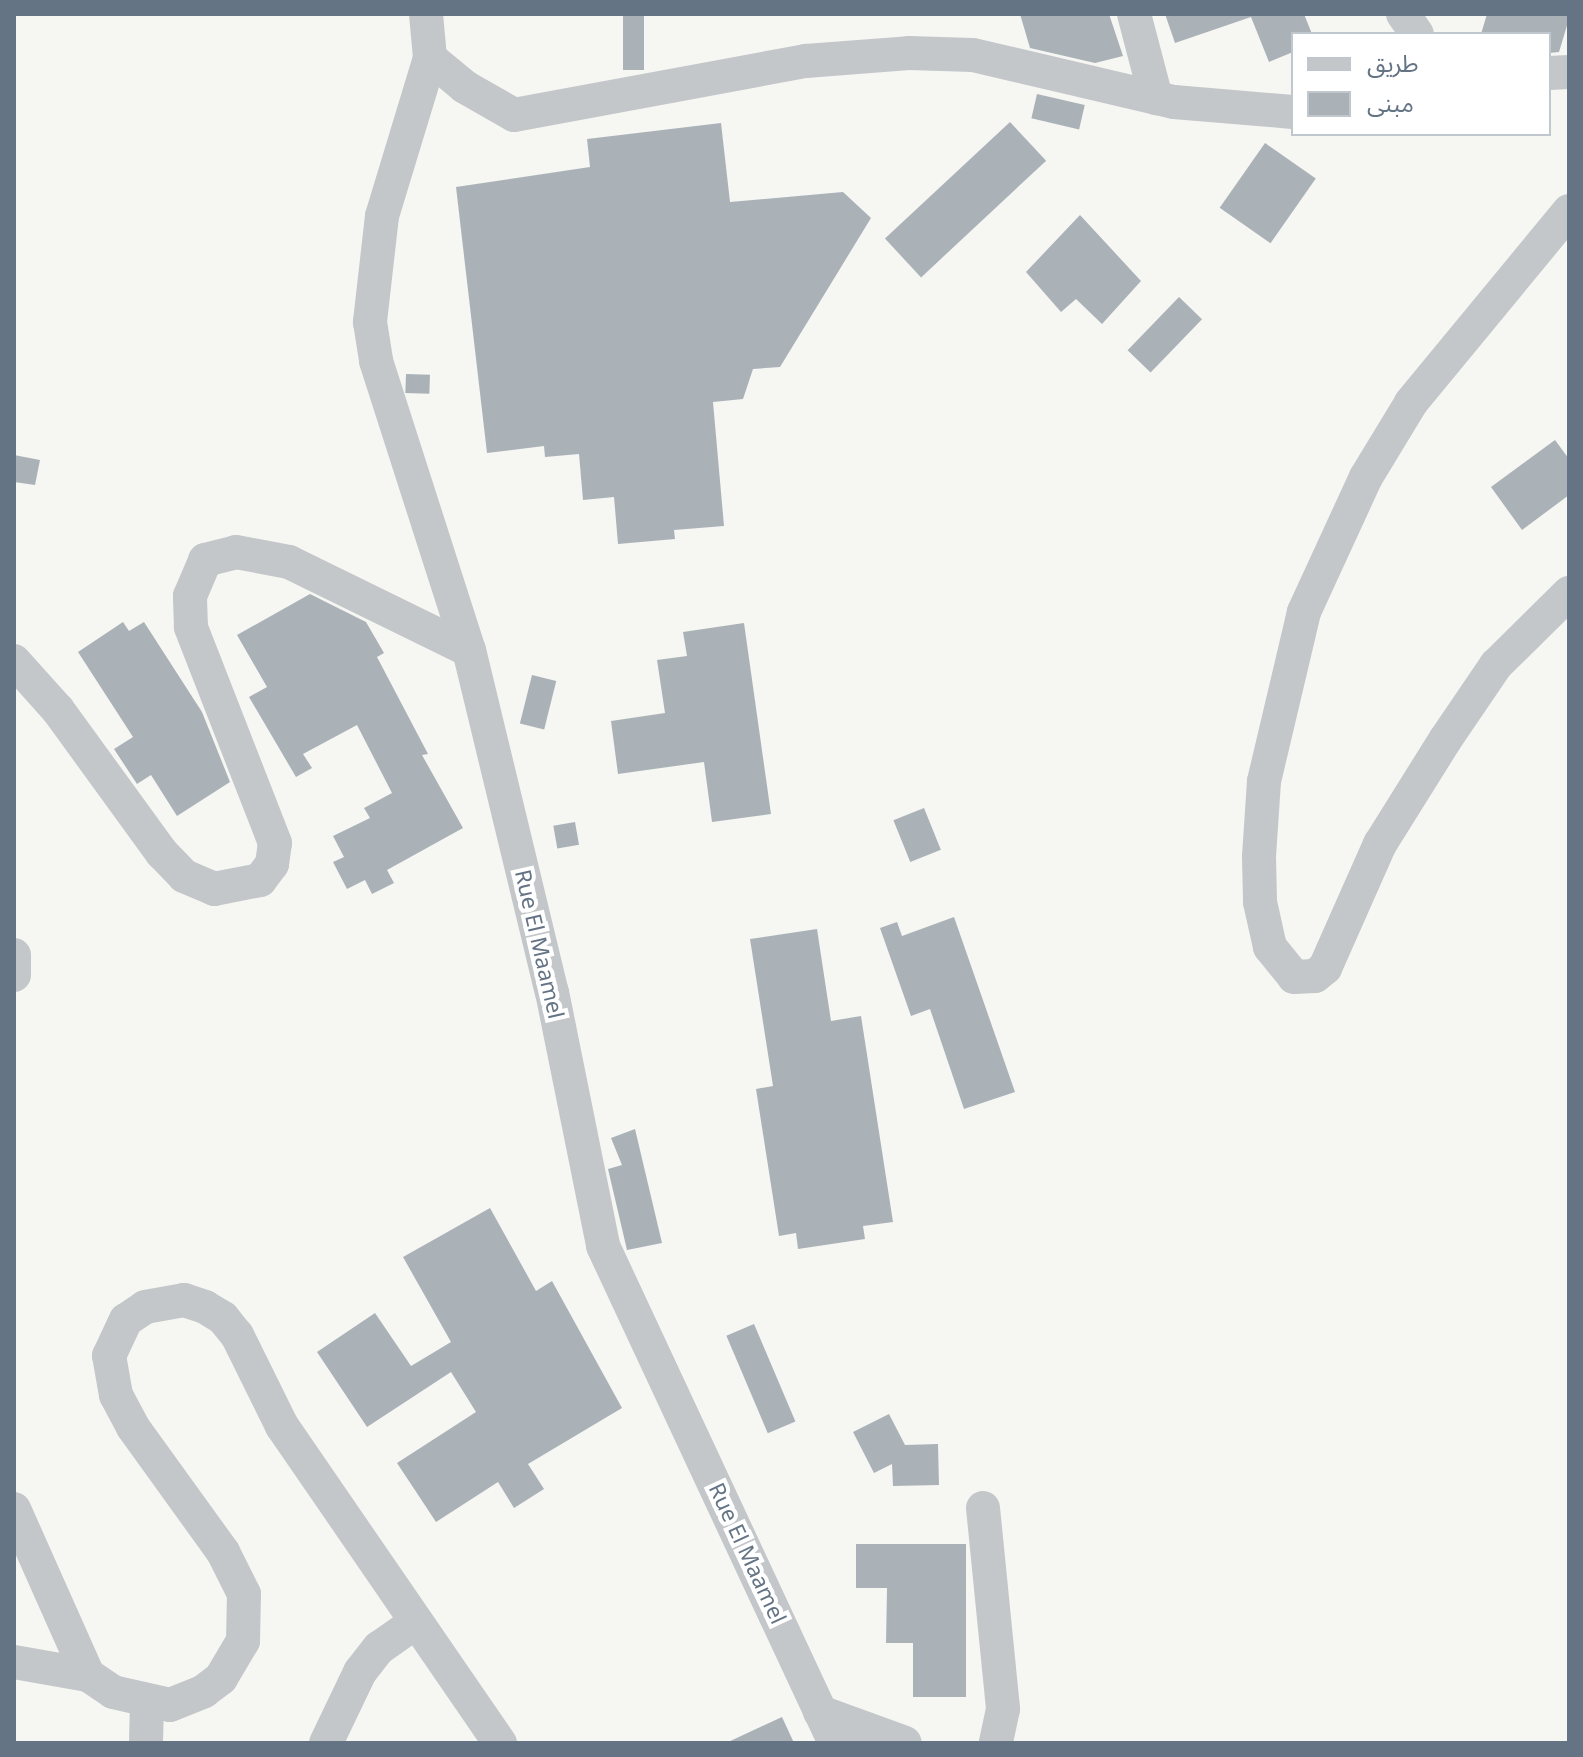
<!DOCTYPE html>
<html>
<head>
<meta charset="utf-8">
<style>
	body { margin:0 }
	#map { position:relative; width:1583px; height:1757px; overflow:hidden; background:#f6f6f3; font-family:"Noto Sans","Noto Sans Arabic",sans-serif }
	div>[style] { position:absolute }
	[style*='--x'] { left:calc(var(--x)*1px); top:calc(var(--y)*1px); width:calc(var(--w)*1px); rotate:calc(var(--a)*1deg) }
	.building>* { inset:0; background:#aab2b8; transform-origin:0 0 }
	.minor>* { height:34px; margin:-17px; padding:0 17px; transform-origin:17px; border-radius:17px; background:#c3c7ca }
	span { translate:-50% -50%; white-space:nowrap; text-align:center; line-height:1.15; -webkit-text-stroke:8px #fff; paint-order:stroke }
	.street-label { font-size:22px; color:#647485 }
	.frame { position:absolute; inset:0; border:16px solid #647485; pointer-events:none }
	.legend { position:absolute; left:1291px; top:32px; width:260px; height:104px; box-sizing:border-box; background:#fff; border:2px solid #c1c7ce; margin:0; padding:10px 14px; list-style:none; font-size:24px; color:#647485 }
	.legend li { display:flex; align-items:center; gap:16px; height:40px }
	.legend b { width:40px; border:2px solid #c1c7ce }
</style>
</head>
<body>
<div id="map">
	<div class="building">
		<div style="left:623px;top:14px;width:21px;height:56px"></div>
		<div style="clip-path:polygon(1020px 14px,1109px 14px,1123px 56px,1095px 63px,1030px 48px)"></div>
		<div style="clip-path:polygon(1165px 14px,1304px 14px,1312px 34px,1293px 34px,1293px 52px,1269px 62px,1251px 17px,1175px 43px)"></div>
		<div style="clip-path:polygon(1487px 14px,1569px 14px,1569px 19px,1559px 52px,1549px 53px,1549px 34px,1481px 34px)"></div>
		<div style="left:1037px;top:94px;width:49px;height:25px;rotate:13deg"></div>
		<div style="left:1010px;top:122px;width:53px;height:171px;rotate:47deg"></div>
		<div style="clip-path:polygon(721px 123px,730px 202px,843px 192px,871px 218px,780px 367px,753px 369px,743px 399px,713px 402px,724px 526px,674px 530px,675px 539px,618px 544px,614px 497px,583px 500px,579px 454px,545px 457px,544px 446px,487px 453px,456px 187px,590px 167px,587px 139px)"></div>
		<div style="left:1265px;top:143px;width:62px;height:79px;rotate:35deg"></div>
		<div style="clip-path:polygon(1080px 215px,1141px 281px,1102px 324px,1076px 299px,1061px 312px,1026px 272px)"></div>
		<div style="left:1179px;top:297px;width:32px;height:74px;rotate:44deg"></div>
		<div style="left:406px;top:374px;width:24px;height:19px;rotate:2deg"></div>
		<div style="clip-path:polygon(1555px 440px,1569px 459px,1569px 495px,1522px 530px,1491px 487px)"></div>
		<div style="clip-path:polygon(14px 455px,40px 460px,35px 485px,14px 482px)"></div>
		<div style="clip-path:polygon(310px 594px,366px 622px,384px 653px,377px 657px,428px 754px,422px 755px,463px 828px,387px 870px,394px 883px,372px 894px,365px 880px,347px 889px,333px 862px,344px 857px,333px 836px,370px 818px,364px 808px,392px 793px,357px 725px,303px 754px,312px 768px,296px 777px,249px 697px,267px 687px,237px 635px)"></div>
		<div style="clip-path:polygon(123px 622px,129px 631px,144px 622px,202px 712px,230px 782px,177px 816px,151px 775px,137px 784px,114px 749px,133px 737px,78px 652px)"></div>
		<div style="clip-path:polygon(744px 623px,771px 814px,712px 822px,704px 762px,618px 774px,611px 721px,665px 713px,657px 660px,687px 656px,683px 632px)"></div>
		<div style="left:532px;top:675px;width:25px;height:50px;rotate:14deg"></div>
		<div style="left:924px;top:808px;width:45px;height:33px;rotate:68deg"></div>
		<div style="left:575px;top:822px;width:23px;height:22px;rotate:80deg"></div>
		<div style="clip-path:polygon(954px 917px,1015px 1092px,964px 1109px,930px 1009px,911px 1016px,880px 928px,897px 922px,902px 936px)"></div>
		<div style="clip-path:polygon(817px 929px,831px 1021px,861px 1016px,893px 1222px,863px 1226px,865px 1239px,798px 1249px,796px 1233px,779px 1236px,756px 1089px,773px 1086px,750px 939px)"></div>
		<div style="clip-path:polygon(635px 1129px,662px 1243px,627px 1250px,608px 1169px,622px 1165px,611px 1138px)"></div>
		<div style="clip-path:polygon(490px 1208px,536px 1291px,552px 1281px,622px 1408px,528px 1464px,544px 1489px,514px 1508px,498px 1482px,436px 1522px,397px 1463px,476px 1412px,451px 1372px,367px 1427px,317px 1352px,375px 1313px,411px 1366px,451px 1342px,403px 1257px)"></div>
		<div style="left:754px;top:1324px;width:106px;height:30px;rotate:67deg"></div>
		<div style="clip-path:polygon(889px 1414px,905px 1445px,938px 1444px,939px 1485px,893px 1486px,892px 1464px,874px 1473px,853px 1432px)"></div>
		<div style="clip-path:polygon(856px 1544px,966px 1544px,966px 1697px,913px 1697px,913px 1643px,886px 1643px,887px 1588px,856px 1588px)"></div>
		<div style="clip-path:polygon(782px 1717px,794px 1743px,726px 1743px)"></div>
	</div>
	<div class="minor">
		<div style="--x:426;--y:14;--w:44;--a:84.8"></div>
		<div style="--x:430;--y:58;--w:165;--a:106.9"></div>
		<div style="--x:382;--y:216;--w:107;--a:96.5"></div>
		<div style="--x:370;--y:322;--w:39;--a:81"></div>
		<div style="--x:376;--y:361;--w:304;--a:72.2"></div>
		<div style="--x:469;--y:650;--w:352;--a:76.4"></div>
		<div style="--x:552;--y:992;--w:259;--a:78.6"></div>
		<div style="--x:603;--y:1246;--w:548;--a:64.98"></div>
		<div style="--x:1134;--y:14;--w:87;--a:75.3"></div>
		<div style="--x:1403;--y:14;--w:24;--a:55"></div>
		<div style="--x:430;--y:58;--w:45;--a:39.6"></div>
		<div style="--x:465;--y:87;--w:56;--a:29.7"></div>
		<div style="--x:514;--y:115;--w:297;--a:-10.5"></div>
		<div style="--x:806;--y:61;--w:103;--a:-4.4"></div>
		<div style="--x:909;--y:53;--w:64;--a:1.8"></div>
		<div style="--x:973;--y:55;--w:206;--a:13.2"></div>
		<div style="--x:1174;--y:102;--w:119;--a:4.8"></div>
		<div style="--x:1549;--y:73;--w:20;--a:-3"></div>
		<div style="--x:1569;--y:211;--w:249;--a:129.5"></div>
		<div style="--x:1411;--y:403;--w:87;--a:121.3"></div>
		<div style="--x:1366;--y:477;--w:149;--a:114.7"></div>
		<div style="--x:1304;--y:612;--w:174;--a:103.3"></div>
		<div style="--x:1264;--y:781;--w:76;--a:93.8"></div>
		<div style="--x:1259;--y:857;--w:45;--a:88.7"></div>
		<div style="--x:1260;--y:902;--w:46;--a:77.5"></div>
		<div style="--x:1270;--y:947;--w:38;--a:51"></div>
		<div style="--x:1294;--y:977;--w:21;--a:-3"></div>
		<div style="--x:1315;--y:976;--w:13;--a:-39"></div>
		<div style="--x:1325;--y:968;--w:136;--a:-66.1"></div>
		<div style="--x:1380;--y:844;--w:123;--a:-58"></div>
		<div style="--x:1445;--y:740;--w:91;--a:-55.8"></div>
		<div style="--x:1496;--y:665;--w:103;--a:-44.6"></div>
		<div style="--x:14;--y:661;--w:66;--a:48.1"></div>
		<div style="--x:58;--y:710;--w:177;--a:54"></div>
		<div style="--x:162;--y:853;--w:32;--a:46"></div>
		<div style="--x:184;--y:876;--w:33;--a:23"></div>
		<div style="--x:214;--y:889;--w:47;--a:-11.1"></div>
		<div style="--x:260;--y:880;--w:20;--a:-53"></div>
		<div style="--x:272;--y:864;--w:21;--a:-82"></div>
		<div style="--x:275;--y:843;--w:232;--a:-111.3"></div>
		<div style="--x:191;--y:627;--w:31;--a:-92"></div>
		<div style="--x:190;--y:596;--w:39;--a:-67"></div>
		<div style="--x:205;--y:560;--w:32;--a:-14"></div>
		<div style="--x:236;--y:552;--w:54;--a:10.7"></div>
		<div style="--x:289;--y:562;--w:200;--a:26.1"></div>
		<div style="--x:14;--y:955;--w:20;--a:90"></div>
		<div style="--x:983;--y:1508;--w:202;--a:84.3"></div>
		<div style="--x:1003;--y:1709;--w:35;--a:102"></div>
		<div style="--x:14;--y:1509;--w:182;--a:66"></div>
		<div style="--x:88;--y:1675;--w:30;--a:34"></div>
		<div style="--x:113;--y:1692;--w:58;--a:12.8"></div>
		<div style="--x:170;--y:1705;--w:37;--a:-22"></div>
		<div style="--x:204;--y:1691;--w:21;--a:-37"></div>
		<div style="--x:221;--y:1678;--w:43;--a:-59.3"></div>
		<div style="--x:243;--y:1641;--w:47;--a:-88.8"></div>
		<div style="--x:244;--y:1594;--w:47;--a:-116.6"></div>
		<div style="--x:223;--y:1552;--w:154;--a:-125.8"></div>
		<div style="--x:133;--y:1427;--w:36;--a:-118"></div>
		<div style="--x:116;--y:1395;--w:40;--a:-100"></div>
		<div style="--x:109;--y:1356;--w:40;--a:-65"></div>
		<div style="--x:126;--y:1320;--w:23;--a:-34"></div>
		<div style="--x:145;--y:1307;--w:40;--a:-10"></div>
		<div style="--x:184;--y:1300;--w:22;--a:18"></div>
		<div style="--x:205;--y:1307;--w:21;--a:31"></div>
		<div style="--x:223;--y:1318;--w:22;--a:51"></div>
		<div style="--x:237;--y:1335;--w:102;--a:63.7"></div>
		<div style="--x:282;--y:1426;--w:385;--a:55.5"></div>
		<div style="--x:14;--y:1662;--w:75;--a:10"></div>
		<div style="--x:820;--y:1712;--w:90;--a:20"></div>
		<div style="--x:146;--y:1743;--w:40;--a:-88.6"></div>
		<div style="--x:326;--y:1743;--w:79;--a:-64.4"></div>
		<div style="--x:360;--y:1672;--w:31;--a:-52"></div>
		<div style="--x:379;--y:1648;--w:42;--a:-35.2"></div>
	</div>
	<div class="street-label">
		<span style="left:540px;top:944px;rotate:77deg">Rue El Maamel</span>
		<span style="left:748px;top:1553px;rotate:65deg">Rue El Maamel</span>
	</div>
	<div class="frame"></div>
	<ul class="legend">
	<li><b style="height:10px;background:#c3c7ca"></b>طريق</li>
	<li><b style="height:22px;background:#aab2b8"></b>مبنى</li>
	</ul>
</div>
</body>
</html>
